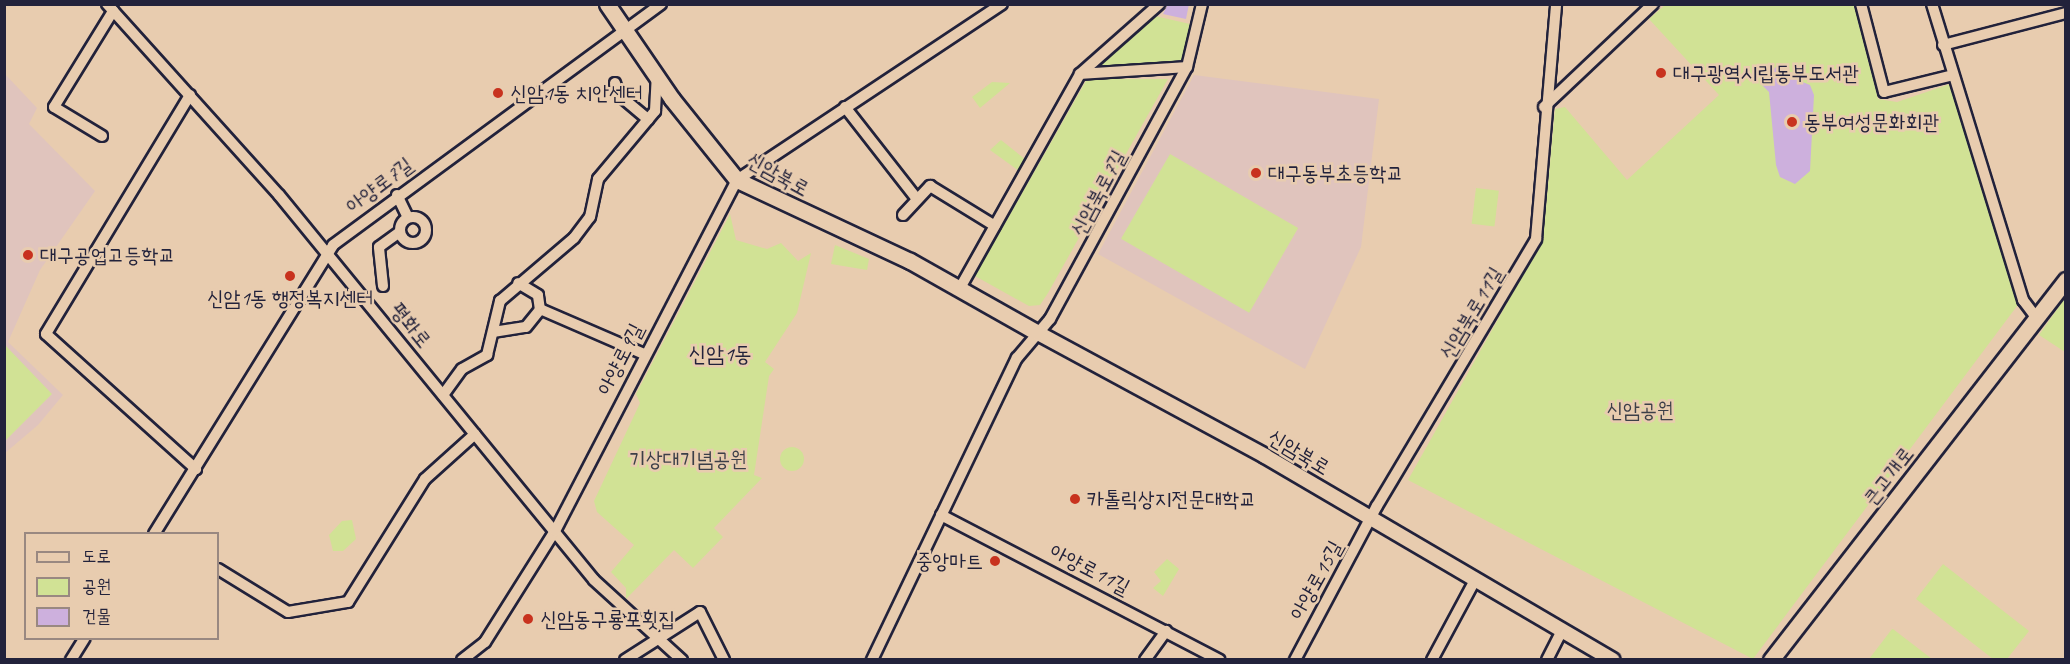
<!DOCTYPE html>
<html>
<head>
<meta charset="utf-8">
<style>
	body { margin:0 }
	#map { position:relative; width:2070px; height:664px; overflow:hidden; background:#e8ccaf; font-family:Caveat,"Poor Story",sans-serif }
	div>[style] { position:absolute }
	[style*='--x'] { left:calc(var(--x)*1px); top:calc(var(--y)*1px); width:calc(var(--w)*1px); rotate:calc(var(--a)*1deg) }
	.built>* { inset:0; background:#e0c4bd }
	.green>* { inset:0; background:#d1e295; transform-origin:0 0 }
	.round { border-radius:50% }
	.building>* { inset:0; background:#cdb0dd }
	.roads { filter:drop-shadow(2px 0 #22223b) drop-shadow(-2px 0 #22223b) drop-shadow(0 2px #22223b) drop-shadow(0 -2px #22223b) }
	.minor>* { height:10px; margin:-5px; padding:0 5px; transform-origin:5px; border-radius:5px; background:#e8ccaf }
	.minor>.ring { margin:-5px; padding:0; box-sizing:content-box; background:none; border:10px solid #e8ccaf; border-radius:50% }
	.tertiary>* { height:14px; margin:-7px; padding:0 7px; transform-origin:7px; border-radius:7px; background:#e8ccaf }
	.secondary>* { height:15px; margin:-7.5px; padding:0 7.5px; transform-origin:7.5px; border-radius:7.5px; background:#e8ccaf }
	.dots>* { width:16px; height:16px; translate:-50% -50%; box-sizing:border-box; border:3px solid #e8ccaf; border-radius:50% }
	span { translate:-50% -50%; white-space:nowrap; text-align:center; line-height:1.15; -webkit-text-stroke:5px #e8ccaf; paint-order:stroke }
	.poi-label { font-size:21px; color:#22223b }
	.left { translate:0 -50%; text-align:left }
	.right { translate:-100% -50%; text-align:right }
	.street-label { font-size:21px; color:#22223b }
	.park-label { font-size:21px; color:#3c3f48 }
	.neighbourhood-label { font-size:22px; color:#22223b }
	.frame { position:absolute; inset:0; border:6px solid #22223b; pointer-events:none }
	.legend { position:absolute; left:24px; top:532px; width:195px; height:108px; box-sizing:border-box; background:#e8ccaf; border:2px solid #998881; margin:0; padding:8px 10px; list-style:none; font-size:18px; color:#22223b }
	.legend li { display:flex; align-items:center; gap:12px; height:30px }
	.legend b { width:30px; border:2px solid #998881 }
</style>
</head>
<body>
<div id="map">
	<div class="built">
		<div style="clip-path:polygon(4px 73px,37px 108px,29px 124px,95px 191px,40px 270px,8px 342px,63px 395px,38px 425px,5px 453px)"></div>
		<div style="clip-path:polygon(1194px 75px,1379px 99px,1361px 247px,1305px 369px,1098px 254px)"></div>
	</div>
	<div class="green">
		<div style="clip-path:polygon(1665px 5px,1854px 5px,1878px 99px,1897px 102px,1950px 84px,1983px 173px,2020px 302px,1753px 659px,1408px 480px,1543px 239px,1555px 109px,1565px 107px,1627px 180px,1719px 95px,1649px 19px)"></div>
		<div style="clip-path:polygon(1155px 16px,1190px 24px,1183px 63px,1100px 66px)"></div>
		<div style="clip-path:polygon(1087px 79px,1168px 79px,1048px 293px,1040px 305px,1029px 306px,975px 276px)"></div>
		<div style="clip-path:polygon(992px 82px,1010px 83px,980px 108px,972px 97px)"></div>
		<div style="clip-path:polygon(1001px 140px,1026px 160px,1019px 171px,990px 150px)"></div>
		<div style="left:1170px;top:154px;width:148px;height:98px;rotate:30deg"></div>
		<div style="left:1476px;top:188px;width:23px;height:36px;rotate:7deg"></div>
		<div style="clip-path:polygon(730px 214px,736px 240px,767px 249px,781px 243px,798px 261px,811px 253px,797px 313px,765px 362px,774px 369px,769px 376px,754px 475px,762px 478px,714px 528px,723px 537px,693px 568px,674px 550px,626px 599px,626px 588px,611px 572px,634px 545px,597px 512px,594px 501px,640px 403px,636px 394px)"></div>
		<div style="clip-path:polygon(835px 245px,869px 259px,867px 270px,831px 264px)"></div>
		<div style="clip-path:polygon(2065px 298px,2065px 352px,2039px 335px)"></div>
		<div style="clip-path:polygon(5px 345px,52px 394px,5px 441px)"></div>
		<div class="round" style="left:780px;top:447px;width:24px;height:24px"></div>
		<div style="clip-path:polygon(352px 520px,356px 539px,343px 551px,333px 551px,329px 535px,342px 521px)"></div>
		<div style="clip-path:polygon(1167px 559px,1179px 569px,1163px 596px,1153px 588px,1161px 581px,1154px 572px)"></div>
		<div style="clip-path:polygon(1943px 564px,2029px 631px,2007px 659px,1993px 659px,1916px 599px)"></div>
		<div style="clip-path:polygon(1892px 629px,1893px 629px,1932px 659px,1869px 659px)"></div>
	</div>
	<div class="building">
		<div style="clip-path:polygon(1168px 4px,1189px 4px,1186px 19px,1163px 14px)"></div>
		<div style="clip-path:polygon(1780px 63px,1795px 79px,1810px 85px,1814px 95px,1810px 171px,1795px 184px,1780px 177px,1776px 165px,1769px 92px,1760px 83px)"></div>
	</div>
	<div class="roads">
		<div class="minor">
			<div style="--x:107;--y:4;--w:257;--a:48"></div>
			<div style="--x:279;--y:195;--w:497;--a:50.7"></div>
			<div style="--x:594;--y:580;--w:119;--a:42.3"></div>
			<div style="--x:1861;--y:4;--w:91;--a:75.4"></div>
			<div style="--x:1884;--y:92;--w:71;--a:-13.8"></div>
			<div style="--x:1932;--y:4;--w:310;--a:72.9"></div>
			<div style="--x:2023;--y:300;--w:21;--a:53"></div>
			<div style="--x:1943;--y:45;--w:127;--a:-14.6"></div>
			<div style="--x:1080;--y:74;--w:107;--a:-3.7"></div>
			<div style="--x:615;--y:83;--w:13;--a:72"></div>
			<div style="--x:619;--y:95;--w:38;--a:40"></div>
			<div style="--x:190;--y:95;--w:279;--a:121.1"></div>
			<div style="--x:46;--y:334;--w:202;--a:42"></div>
			<div style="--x:845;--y:107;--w:117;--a:52"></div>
			<div style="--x:1544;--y:107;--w:150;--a:-43.4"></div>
			<div style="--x:102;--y:136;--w:56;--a:-148.9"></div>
			<div style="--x:54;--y:107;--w:113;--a:-58.4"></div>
			<div style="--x:397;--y:195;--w:25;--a:64"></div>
			<div style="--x:903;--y:215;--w:40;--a:-47"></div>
			<div style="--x:930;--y:186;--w:76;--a:31.6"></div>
			<div class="ring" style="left:400px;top:217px;width:16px;height:16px"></div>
			<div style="--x:383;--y:286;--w:39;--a:-96"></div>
			<div style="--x:379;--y:247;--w:26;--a:-36"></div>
			<div style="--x:960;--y:288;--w:245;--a:-60.7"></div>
			<div style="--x:1080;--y:74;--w:106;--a:-41.5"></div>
			<div style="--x:540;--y:309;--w:113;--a:23.4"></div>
			<div style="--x:493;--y:332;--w:33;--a:-9"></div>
			<div style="--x:526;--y:327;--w:22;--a:-51"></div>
			<div style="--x:540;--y:310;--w:15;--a:-98"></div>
			<div style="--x:538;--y:295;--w:23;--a:-149"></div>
			<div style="--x:443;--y:395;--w:32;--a:-54"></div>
			<div style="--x:462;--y:369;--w:29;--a:-29"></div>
			<div style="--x:487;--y:355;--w:56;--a:-76.5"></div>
			<div style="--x:500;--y:301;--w:97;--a:-40.4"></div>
			<div style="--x:574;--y:238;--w:26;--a:-53"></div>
			<div style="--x:590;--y:217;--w:39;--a:-78"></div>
			<div style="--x:598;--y:179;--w:89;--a:-50"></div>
			<div style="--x:655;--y:111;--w:33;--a:-87"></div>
			<div style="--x:941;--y:515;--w:314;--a:27.5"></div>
			<div style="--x:154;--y:534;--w:340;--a:-58.2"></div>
			<div style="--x:333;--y:245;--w:407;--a:-36.3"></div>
			<div style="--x:218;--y:569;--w:82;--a:31.6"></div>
			<div style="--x:288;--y:612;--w:61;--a:-9.5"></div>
			<div style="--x:348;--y:602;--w:145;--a:-58"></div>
			<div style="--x:425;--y:479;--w:67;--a:-42"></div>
			<div style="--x:71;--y:660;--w:26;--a:-58"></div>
			<div style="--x:462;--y:660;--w:29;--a:-38"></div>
			<div style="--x:485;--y:642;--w:131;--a:-57.8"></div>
			<div style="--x:555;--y:531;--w:395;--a:-62.6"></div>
			<div style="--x:737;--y:180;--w:318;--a:-33.6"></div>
			<div style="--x:625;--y:660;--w:89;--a:-32.6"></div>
			<div style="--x:700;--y:612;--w:54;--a:63.4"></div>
			<div style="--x:872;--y:660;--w:335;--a:-64.4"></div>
			<div style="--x:1017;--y:358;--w:51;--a:-49.8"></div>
			<div style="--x:1050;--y:319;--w:287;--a:-61.5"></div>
			<div style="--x:1187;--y:67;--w:65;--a:-76.6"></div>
			<div style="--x:1145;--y:660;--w:36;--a:-54"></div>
			<div style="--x:1295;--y:660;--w:174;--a:-62"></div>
			<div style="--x:1377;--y:506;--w:311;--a:-59.2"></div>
			<div style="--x:1536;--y:239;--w:236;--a:-85.1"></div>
			<div style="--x:1432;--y:660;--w:89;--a:-61.7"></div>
			<div style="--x:1547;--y:660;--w:33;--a:-63"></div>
		</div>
		<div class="tertiary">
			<div style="--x:1036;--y:332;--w:260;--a:28.4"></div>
			<div style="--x:1265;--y:456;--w:403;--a:30.4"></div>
		</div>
		<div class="secondary">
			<div style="--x:607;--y:4;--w:115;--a:55.6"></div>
			<div style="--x:672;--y:99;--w:104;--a:51.3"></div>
			<div style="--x:737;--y:180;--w:191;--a:25.1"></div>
			<div style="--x:910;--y:261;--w:145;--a:29.4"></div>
			<div style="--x:1771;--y:660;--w:481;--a:-52.2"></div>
		</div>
	</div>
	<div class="dots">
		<div style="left:1661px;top:73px;background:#c8321e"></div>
		<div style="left:498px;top:93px;background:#c8321e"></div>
		<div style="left:1792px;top:122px;background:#c8321e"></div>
		<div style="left:1256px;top:173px;background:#c8321e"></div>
		<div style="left:28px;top:255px;background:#c8321e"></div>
		<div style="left:290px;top:276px;background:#c8321e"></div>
		<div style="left:1075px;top:499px;background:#c8321e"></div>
		<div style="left:995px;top:561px;background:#c8321e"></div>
		<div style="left:528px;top:619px;background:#c8321e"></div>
	</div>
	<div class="poi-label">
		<span class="left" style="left:1673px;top:73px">대구광역시립동부도서관</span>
		<span class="left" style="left:510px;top:93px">신암1동 치안센터</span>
		<span class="left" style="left:1804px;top:122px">동부여성문화회관</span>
		<span class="left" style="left:1268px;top:173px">대구동부초등학교</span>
		<span class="left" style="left:40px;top:255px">대구공업고등학교</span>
		<span style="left:290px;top:298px">신암1동 행정복지센터</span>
		<span class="left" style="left:1087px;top:499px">카톨릭상지전문대학교</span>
		<span class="right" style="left:983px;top:561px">중앙마트</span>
		<span class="left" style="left:540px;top:619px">신암동구룡포횟집</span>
	</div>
	<div class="street-label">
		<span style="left:778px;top:174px;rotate:29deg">신암북로</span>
		<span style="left:379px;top:185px;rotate:-37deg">아양로7길</span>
		<span style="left:1098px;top:193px;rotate:-62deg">신암북로7길</span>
		<span style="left:1471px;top:313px;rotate:-59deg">신암북로11길</span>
		<span style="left:411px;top:325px;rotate:51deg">평화로</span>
		<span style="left:620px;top:359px;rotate:-63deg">아양로9길</span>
		<span style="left:1299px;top:452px;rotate:31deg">신암북로</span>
		<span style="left:1888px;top:476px;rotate:-52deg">큰고개로</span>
		<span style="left:1090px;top:569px;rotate:27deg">아양로11길</span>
		<span style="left:1316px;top:580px;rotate:-61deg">아양로15길</span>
	</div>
	<div class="park-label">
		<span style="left:1640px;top:410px">신암공원</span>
		<span style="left:688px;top:459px">기상대기념공원</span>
	</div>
	<div class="neighbourhood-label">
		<span style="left:720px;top:355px">신암1동</span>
	</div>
	<div class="frame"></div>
	<ul class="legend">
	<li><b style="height:8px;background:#e8ccaf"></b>도로</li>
	<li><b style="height:16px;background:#d1e295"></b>공원</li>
	<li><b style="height:16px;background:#cdb0dd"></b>건물</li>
	</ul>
</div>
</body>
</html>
